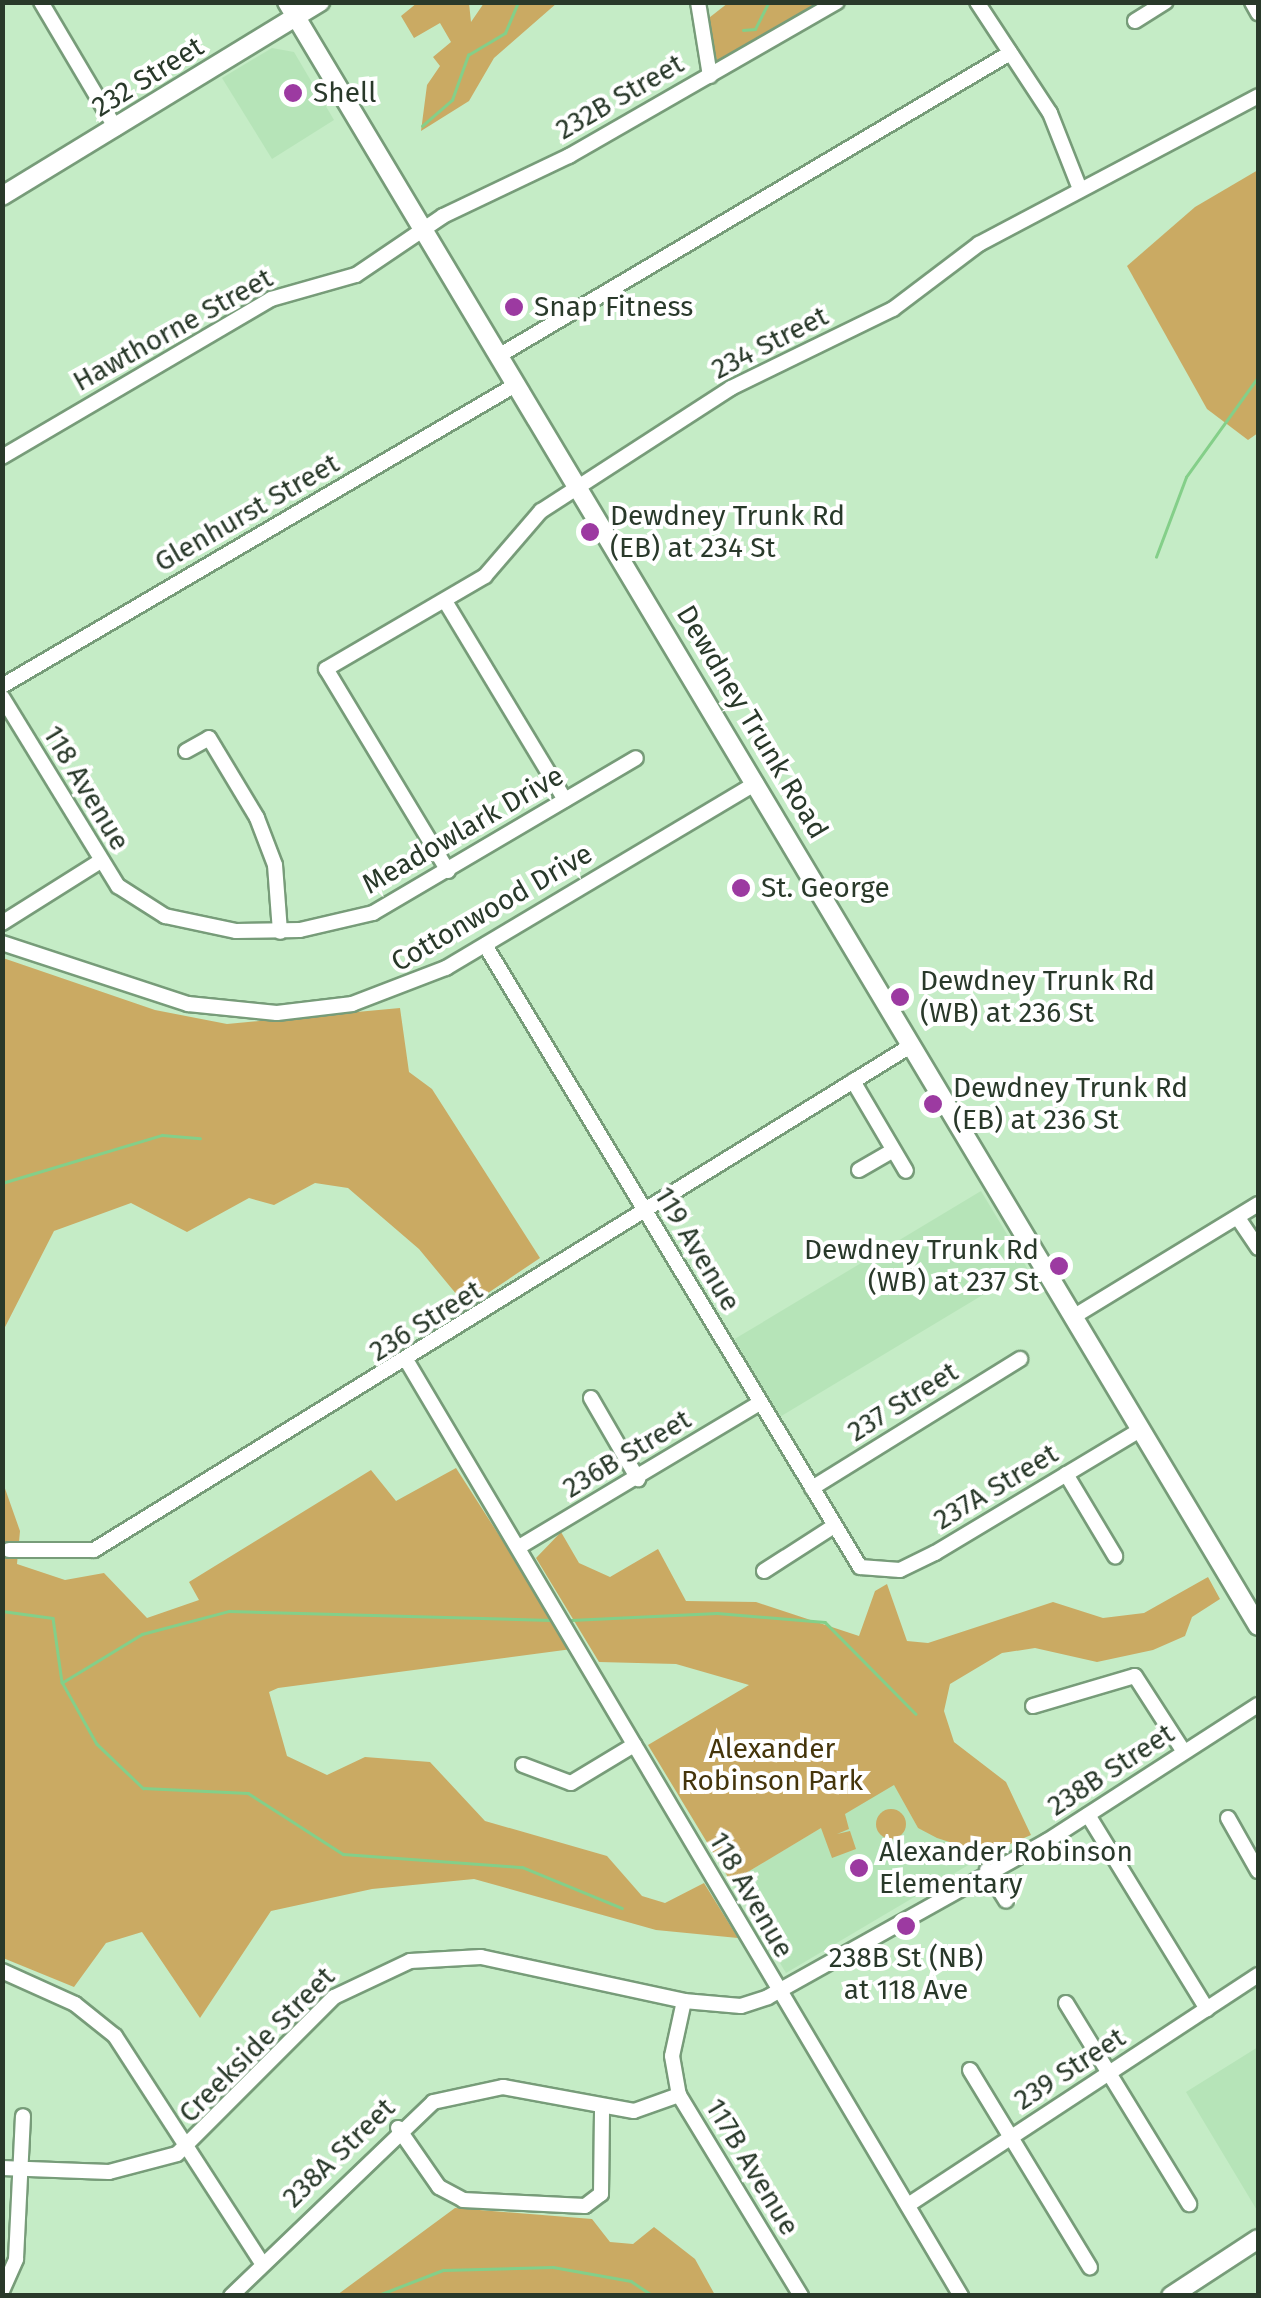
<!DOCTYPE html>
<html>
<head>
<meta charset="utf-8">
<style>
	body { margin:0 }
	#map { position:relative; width:1261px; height:2298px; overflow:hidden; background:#c5ecc6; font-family:"Fira Sans",sans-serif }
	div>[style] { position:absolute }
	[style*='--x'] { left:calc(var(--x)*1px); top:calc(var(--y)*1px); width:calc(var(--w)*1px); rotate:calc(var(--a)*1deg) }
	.built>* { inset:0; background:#b6e4b8; transform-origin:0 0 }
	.green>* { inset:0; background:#caaa63 }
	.round { border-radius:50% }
	.stream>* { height:2.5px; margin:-1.25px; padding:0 1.25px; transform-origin:1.25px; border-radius:1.25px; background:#84cf89 }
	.roads { filter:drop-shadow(2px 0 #779c79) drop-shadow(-2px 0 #779c79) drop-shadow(0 2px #779c79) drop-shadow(0 -2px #779c79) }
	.minor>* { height:14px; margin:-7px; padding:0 7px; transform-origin:7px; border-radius:7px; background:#fff }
	.major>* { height:18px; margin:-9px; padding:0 9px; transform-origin:9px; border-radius:9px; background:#fff }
	.dots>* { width:28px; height:28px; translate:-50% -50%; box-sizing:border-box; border:5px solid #fff; border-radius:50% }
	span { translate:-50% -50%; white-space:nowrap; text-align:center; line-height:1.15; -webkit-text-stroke:8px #fff; paint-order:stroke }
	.street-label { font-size:28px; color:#29392a }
	.poi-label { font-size:28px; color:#29392a }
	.left { translate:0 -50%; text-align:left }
	.right { translate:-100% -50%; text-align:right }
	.park-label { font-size:28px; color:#45350b }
	.frame { position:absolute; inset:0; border:5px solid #29392a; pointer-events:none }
</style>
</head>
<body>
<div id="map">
	<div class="built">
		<div style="clip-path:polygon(272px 48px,294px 52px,334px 120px,272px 159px,222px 78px)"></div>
		<div style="left:981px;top:1191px;width:90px;height:288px;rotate:59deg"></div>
		<div style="clip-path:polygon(894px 1784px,918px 1828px,987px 1854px,786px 1973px,731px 1882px)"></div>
		<div style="clip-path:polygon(1258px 2047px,1258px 2212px,1186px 2092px)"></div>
	</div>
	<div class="green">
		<div style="clip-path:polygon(417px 3px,469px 3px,471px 22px,484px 3px,557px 3px,494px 58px,469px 101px,421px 131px,427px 85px,440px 66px,433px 57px,451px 42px,440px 23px,414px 38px,401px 16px)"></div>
		<div style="clip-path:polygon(728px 3px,831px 3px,718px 63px,705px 21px)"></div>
		<div style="clip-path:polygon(1258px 170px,1258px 433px,1248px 440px,1207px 409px,1127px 266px,1195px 207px)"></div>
		<div style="clip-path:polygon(3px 958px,155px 1010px,227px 1024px,400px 1008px,409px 1072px,432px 1089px,540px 1258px,467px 1307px,419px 1249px,348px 1188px,315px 1183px,274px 1205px,249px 1198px,187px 1232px,131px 1203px,54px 1231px,3px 1331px)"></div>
		<div style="clip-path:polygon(456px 1468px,572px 1649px,278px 1688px,269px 1692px,287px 1756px,327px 1775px,365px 1757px,430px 1762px,485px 1821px,607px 1856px,642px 1896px,665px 1903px,704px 1883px,738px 1938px,656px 1930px,474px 1879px,372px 1889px,271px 1911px,200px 2018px,142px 1932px,106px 1943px,74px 1987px,3px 1958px,2px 1480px,20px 1531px,17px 1564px,65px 1580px,104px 1573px,147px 1618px,199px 1600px,189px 1582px,371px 1470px,396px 1501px)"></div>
		<div style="clip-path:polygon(561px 1532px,579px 1563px,610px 1577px,658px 1549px,686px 1601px,756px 1602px,859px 1636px,875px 1591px,887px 1584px,907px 1641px,928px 1643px,1053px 1602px,1103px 1618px,1144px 1613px,1208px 1577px,1220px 1599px,1192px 1617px,1185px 1636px,1153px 1650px,1097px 1662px,1035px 1648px,1002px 1653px,950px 1684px,944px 1711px,954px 1742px,1006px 1782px,1031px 1835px,987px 1854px,937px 1838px,918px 1828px,894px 1785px,845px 1814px,849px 1829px,837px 1834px,850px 1831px,856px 1849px,832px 1858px,821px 1828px,731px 1882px,648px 1745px,749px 1685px,676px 1664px,599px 1662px,536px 1558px)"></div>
		<div class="round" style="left:876px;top:1809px;width:30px;height:30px"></div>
		<div style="clip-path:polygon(455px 2208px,592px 2219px,610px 2242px,633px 2244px,654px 2227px,695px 2259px,715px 2295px,337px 2295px)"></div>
	</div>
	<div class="stream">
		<div style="--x:743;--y:30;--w:12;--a:-5"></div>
		<div style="--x:755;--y:29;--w:30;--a:-63"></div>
		<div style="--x:422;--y:126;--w:40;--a:-41"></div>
		<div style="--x:452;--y:100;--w:48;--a:-70.4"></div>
		<div style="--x:468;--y:55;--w:43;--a:-30.7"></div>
		<div style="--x:505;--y:33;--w:34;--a:-67"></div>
		<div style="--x:1156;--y:557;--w:85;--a:-69.4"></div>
		<div style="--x:1186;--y:477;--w:123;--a:-54.2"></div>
		<div style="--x:2;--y:1183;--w:167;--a:-16.7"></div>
		<div style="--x:162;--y:1135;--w:38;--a:5"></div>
		<div style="--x:2;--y:1611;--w:51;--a:7.8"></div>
		<div style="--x:53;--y:1618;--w:65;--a:82"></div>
		<div style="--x:62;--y:1682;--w:71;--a:60.6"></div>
		<div style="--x:97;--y:1744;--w:64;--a:43.7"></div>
		<div style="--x:143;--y:1788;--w:105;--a:2.7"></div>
		<div style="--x:248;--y:1793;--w:113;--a:32.7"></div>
		<div style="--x:343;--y:1854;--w:179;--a:4.2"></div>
		<div style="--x:522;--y:1867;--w:108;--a:22.3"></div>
		<div style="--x:571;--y:1620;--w:146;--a:-2.7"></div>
		<div style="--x:717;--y:1613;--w:108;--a:4.8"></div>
		<div style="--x:825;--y:1622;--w:129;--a:45.3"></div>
		<div style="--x:63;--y:1682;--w:92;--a:-31.3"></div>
		<div style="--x:142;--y:1634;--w:90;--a:-14.8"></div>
		<div style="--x:229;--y:1611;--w:322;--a:1.6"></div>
		<div style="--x:376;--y:2296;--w:72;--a:-21.2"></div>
		<div style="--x:443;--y:2270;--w:110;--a:-1.6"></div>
		<div style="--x:553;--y:2267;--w:79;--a:10.2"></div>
		<div style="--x:631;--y:2281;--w:27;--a:34"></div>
	</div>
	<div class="roads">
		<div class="minor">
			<div style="--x:41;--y:2;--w:147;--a:59.4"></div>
			<div style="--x:698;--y:2;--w:75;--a:80.8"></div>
			<div style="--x:977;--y:2;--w:133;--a:56.7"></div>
			<div style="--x:1050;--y:113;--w:82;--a:68.5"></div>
			<div style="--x:1252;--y:2;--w:13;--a:61"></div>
			<div style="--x:1135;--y:21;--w:36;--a:-32"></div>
			<div style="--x:500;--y:355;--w:593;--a:-30.63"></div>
			<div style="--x:2;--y:457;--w:312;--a:-30.4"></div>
			<div style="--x:271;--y:299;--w:88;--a:-15.8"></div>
			<div style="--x:356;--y:275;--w:105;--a:-34.1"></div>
			<div style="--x:443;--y:216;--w:140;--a:-25.5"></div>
			<div style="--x:569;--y:156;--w:309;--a:-29.9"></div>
			<div style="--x:445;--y:601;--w:232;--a:58.9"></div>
			<div style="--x:2;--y:686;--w:597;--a:-30.39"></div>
			<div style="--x:2;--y:697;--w:222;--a:58.5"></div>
			<div style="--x:118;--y:886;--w:56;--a:32.6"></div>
			<div style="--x:165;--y:916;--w:73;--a:11.9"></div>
			<div style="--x:236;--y:931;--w:64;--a:-0.9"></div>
			<div style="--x:300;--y:930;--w:75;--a:-13.1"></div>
			<div style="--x:373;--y:913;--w:305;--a:-30.5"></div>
			<div style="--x:186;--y:751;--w:26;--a:-29"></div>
			<div style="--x:209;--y:738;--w:93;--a:59"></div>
			<div style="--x:257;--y:818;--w:50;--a:69"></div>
			<div style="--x:275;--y:865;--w:67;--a:85.7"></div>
			<div style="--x:448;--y:871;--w:236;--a:-121.1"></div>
			<div style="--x:326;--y:669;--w:184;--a:-30.3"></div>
			<div style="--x:485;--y:576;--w:86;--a:-49.3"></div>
			<div style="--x:541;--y:511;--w:226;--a:-32.9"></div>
			<div style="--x:731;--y:388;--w:180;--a:-26"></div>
			<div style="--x:893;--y:309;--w:108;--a:-37.1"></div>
			<div style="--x:979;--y:244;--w:316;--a:-27.9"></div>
			<div style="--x:2;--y:923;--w:115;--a:-32.2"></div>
			<div style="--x:2;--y:943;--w:196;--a:18.2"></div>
			<div style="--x:188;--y:1004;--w:89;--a:5.8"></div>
			<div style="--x:277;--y:1013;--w:76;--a:-6.8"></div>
			<div style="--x:352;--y:1004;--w:101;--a:-21"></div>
			<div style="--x:446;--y:968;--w:361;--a:-30.8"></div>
			<div style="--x:485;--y:945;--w:726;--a:58.91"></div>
			<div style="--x:860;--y:1567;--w:40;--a:4.3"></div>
			<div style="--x:900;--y:1570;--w:39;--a:-26"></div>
			<div style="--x:935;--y:1553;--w:240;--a:-31"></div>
			<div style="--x:853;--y:1081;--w:104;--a:59.5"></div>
			<div style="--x:859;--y:1170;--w:39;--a:-30"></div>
			<div style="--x:1238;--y:1218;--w:36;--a:56"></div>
			<div style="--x:1073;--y:1317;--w:217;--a:-31.4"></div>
			<div style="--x:408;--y:1363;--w:1085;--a:59.34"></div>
			<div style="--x:591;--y:1398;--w:94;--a:59.9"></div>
			<div style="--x:1066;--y:1474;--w:96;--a:59.1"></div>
			<div style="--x:812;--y:1488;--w:245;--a:-31.8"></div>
			<div style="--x:519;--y:1547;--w:281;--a:-30.9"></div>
			<div style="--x:9;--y:1550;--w:85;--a:0"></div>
			<div style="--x:94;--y:1550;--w:961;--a:-31.69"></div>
			<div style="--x:764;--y:1571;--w:83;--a:-32.7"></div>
			<div style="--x:1033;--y:1706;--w:106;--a:-16.4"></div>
			<div style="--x:1135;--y:1676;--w:90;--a:57.2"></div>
			<div style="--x:523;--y:1765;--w:51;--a:20.6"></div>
			<div style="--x:571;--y:1783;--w:74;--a:-31.1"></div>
			<div style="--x:1088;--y:1815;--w:228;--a:58.5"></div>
			<div style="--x:1228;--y:1818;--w:61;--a:60.5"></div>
			<div style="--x:987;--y:1870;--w:36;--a:58"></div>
			<div style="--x:2;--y:1971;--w:80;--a:24.3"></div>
			<div style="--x:75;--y:2004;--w:51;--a:38.7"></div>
			<div style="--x:115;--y:2036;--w:267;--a:57.1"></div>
			<div style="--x:684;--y:2001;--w:56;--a:102.3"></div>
			<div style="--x:672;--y:2056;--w:40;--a:80"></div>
			<div style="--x:679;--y:2095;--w:235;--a:58.7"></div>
			<div style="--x:1066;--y:2003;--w:236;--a:58.5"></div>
			<div style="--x:970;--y:2070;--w:231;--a:58.7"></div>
			<div style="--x:398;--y:2128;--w:72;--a:55.2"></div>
			<div style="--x:439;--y:2187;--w:27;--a:28"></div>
			<div style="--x:463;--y:2200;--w:122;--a:2.8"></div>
			<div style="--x:585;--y:2206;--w:20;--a:-37"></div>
			<div style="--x:601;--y:2194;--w:87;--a:-89.3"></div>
			<div style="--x:2;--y:2168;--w:107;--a:2.1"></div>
			<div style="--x:109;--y:2172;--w:70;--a:-14.8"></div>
			<div style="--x:177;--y:2154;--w:222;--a:-45"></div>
			<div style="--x:334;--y:1997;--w:84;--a:-25.3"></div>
			<div style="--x:410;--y:1961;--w:71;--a:-3.2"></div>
			<div style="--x:481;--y:1957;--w:208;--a:12.2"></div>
			<div style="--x:684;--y:2001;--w:57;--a:5"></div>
			<div style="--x:741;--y:2006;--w:28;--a:-18"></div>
			<div style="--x:768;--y:1997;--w:320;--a:-29.2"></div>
			<div style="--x:1047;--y:1841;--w:251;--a:-32.8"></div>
			<div style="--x:908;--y:2205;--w:419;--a:-33.3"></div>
			<div style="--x:2;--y:2291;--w:35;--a:-66"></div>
			<div style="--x:16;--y:2259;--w:143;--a:-87.2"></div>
			<div style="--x:231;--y:2296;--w:280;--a:-43.8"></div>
			<div style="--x:433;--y:2102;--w:72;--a:-12.1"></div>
			<div style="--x:503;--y:2087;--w:133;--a:10.4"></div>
			<div style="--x:634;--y:2111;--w:48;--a:-19.6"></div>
		</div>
		<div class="major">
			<div style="--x:287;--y:2;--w:1892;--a:59.12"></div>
			<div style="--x:2;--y:196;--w:373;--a:-31.4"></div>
			<div style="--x:1171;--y:2296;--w:104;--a:-33.2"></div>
		</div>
	</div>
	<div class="dots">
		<div style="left:293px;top:93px;background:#9c3aa1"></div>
		<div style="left:514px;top:307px;background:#9c3aa1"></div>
		<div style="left:590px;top:532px;background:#9c3aa1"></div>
		<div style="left:741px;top:888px;background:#9c3aa1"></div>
		<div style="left:900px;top:997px;background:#9c3aa1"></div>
		<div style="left:933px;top:1104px;background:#9c3aa1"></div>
		<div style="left:1059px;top:1266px;background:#9c3aa1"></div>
		<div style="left:859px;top:1868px;background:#9c3aa1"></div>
		<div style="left:906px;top:1926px;background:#9c3aa1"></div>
	</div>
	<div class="street-label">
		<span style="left:148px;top:77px;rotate:-32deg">232 Street</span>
		<span style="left:620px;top:97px;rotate:-30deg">232B Street</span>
		<span style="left:173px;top:330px;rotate:-29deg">Hawthorne Street</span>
		<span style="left:770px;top:343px;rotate:-27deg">234 Street</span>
		<span style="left:247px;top:513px;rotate:-30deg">Glenhurst Street</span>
		<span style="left:752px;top:722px;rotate:59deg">Dewdney Trunk Road</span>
		<span style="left:86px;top:788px;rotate:59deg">118 Avenue</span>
		<span style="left:463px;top:830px;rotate:-30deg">Meadowlark Drive</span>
		<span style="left:492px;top:908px;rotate:-30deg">Cottonwood Drive</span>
		<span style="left:697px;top:1249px;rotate:59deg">119 Avenue</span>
		<span style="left:426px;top:1321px;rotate:-32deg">236 Street</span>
		<span style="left:903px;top:1402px;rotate:-32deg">237 Street</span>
		<span style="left:627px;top:1454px;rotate:-31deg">236B Street</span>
		<span style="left:996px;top:1487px;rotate:-31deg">237A Street</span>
		<span style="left:1111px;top:1770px;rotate:-33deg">238B Street</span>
		<span style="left:751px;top:1895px;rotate:60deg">118 Avenue</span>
		<span style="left:257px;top:2045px;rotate:-45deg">Creekside Street</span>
		<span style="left:1070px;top:2069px;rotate:-33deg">239 Street</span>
		<span style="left:339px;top:2153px;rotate:-44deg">238A Street</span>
		<span style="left:752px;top:2167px;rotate:59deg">117B Avenue</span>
	</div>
	<div class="poi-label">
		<span class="left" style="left:313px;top:93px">Shell</span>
		<span class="left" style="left:534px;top:307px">Snap Fitness</span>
		<span class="left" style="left:610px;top:532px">Dewdney Trunk Rd<br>(EB) at 234 St</span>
		<span class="left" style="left:761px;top:888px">St. George</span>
		<span class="left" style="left:920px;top:997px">Dewdney Trunk Rd<br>(WB) at 236 St</span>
		<span class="left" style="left:953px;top:1104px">Dewdney Trunk Rd<br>(EB) at 236 St</span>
		<span class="right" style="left:1039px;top:1266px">Dewdney Trunk Rd<br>(WB) at 237 St</span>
		<span class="left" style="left:879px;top:1868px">Alexander Robinson<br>Elementary</span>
		<span style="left:906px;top:1974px">238B St (NB)<br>at 118 Ave</span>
	</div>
	<div class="park-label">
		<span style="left:772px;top:1765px">Alexander<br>Robinson Park</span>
	</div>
	<div class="frame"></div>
</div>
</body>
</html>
